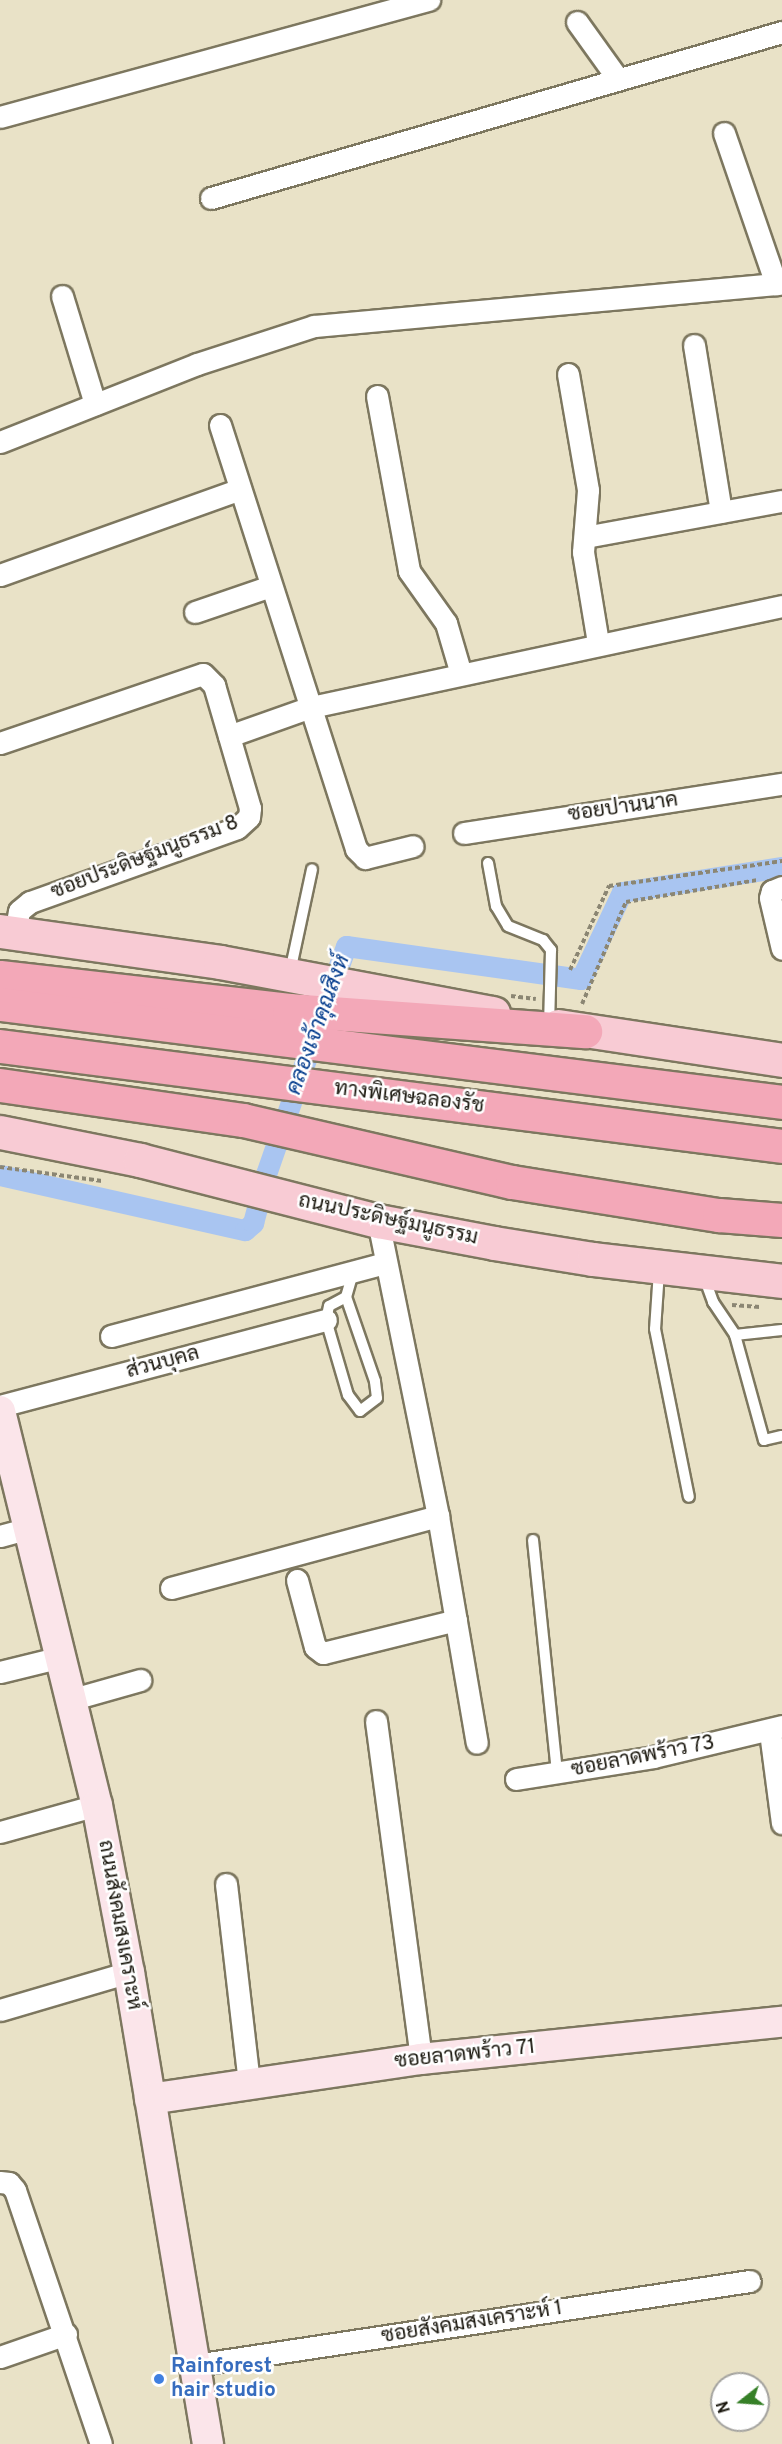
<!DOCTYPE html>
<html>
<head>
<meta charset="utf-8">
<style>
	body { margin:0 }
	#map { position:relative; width:782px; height:2444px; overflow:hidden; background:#e9e2c7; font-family:Overpass,Sarabun,sans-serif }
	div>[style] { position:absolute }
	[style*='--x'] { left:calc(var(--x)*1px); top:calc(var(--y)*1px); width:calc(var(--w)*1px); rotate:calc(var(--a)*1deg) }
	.canal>* { height:21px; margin:-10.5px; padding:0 10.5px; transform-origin:10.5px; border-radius:10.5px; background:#a9c5f1 }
	.path>* { height:4px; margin-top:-2px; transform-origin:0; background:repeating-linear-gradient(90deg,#8b8673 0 4.5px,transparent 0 7.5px) }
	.roads { filter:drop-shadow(2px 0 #7d775f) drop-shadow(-2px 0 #7d775f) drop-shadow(0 2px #7d775f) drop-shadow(0 -2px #7d775f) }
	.lane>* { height:10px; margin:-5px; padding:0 5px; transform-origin:5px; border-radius:5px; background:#fff }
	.street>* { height:21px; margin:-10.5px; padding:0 10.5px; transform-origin:10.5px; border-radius:10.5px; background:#fff }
	.secondary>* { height:30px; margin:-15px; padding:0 15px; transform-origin:15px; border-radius:15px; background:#fbe5ea }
	.primary>* { height:33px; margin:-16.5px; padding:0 16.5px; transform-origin:16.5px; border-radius:16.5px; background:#f8cbd4 }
	.highway>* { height:33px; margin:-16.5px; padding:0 16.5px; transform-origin:16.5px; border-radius:16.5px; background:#f3a8b8 }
	.dots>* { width:16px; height:16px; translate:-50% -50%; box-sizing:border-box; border:3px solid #fff; border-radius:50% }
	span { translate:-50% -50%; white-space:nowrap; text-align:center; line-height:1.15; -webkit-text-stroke:5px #fff; paint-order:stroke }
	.street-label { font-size:21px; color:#1b180f }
	.shop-label { font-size:21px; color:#366cbe; font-weight:700 }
	.left { translate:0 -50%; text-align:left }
	.water-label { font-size:22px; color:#043c8d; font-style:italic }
	.north { position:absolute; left:710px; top:2372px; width:60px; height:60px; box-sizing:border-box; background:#fff; border:2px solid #a4a39f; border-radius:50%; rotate:253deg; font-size:16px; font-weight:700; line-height:24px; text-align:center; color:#1b180f }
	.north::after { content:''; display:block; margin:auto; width:21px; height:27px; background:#368027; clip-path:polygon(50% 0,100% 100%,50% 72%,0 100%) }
</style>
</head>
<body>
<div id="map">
	<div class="canal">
		<div style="--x:329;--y:993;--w:50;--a:-70.1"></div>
		<div style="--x:346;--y:946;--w:237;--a:8"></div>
		<div style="--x:581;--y:979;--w:96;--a:-64.8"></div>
		<div style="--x:622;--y:892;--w:162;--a:-8.9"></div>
		<div style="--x:0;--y:1175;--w:251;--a:12.7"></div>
		<div style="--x:245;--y:1230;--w:11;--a:-41"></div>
		<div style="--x:253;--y:1223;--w:51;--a:-75.1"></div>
		<div style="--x:266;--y:1174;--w:149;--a:-70.8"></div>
	</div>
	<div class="path">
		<div style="--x:570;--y:970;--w:93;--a:-65.1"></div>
		<div style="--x:609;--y:886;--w:175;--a:-8.2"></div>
		<div style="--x:511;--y:996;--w:25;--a:7"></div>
		<div style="--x:582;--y:1004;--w:111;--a:-66.7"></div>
		<div style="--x:626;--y:902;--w:134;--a:-9.5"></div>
		<div style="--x:0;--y:1167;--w:103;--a:7.8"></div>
		<div style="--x:732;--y:1305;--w:28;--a:4"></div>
	</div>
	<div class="roads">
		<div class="lane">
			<div style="--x:488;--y:863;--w:44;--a:79.5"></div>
			<div style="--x:496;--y:906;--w:23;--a:59"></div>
			<div style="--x:508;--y:926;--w:38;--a:22"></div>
			<div style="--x:543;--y:940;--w:13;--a:51"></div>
			<div style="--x:551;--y:950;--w:74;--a:91.5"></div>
			<div style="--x:290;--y:972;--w:105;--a:-77.9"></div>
			<div style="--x:659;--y:1271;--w:58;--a:93.9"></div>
			<div style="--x:655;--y:1329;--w:171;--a:78.6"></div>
			<div style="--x:704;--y:1277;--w:27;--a:70"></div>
			<div style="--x:713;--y:1302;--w:40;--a:56"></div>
			<div style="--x:735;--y:1335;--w:47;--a:-6.1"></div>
			<div style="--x:346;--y:1297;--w:19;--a:152"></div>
			<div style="--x:329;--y:1306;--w:14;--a:102"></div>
			<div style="--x:326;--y:1320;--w:78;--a:73.7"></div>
			<div style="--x:348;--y:1395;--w:20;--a:53"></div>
			<div style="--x:360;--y:1411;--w:21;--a:-37"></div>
			<div style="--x:377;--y:1398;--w:17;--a:-97"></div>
			<div style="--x:375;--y:1381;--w:89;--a:-109"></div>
			<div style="--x:346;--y:1297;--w:26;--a:-74"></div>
			<div style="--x:735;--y:1335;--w:109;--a:74.6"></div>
			<div style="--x:764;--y:1440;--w:18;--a:-13"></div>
			<div style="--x:533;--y:1540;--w:235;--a:84.1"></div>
		</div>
		<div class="street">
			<div style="--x:577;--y:22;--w:70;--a:54.3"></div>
			<div style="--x:0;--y:117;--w:445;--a:-15.3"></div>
			<div style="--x:724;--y:133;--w:160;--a:71"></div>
			<div style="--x:211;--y:198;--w:595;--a:-16.21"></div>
			<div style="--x:62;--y:296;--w:113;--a:73"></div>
			<div style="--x:694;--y:345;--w:169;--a:80.8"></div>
			<div style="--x:568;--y:374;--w:118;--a:80.2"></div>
			<div style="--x:588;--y:490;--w:62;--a:94.6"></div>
			<div style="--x:583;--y:552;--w:92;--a:80.6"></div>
			<div style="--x:377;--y:396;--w:178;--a:79.6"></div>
			<div style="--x:409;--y:571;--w:64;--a:54.6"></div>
			<div style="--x:446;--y:623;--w:53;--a:73.6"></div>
			<div style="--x:220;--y:425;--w:445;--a:72.2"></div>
			<div style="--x:356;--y:849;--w:13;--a:45"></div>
			<div style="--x:365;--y:858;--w:49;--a:-14"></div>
			<div style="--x:0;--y:442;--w:212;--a:-21.6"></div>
			<div style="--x:197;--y:364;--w:123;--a:-18"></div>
			<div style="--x:314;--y:326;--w:470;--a:-5.2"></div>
			<div style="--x:585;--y:537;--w:200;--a:-10.4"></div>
			<div style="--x:0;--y:575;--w:255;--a:-19.7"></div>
			<div style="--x:195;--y:612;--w:80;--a:-18.9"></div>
			<div style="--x:229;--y:736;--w:87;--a:-19.5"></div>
			<div style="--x:311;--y:707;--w:482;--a:-12.1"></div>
			<div style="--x:0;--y:743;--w:214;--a:-18.8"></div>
			<div style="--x:203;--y:674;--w:16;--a:45"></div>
			<div style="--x:214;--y:685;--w:128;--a:73.7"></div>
			<div style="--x:250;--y:808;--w:9;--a:96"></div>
			<div style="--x:249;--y:817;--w:16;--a:137"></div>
			<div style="--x:237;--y:828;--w:220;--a:160.3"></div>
			<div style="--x:30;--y:902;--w:14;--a:141"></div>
			<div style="--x:19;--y:911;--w:22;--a:100"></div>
			<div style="--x:464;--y:833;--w:322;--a:-8.8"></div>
			<div style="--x:782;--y:887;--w:11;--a:158"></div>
			<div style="--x:772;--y:891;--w:7;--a:106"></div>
			<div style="--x:770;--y:898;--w:52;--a:76.8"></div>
			<div style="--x:378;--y:1221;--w:301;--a:78.5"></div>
			<div style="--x:438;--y:1516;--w:230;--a:80.3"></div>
			<div style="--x:111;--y:1336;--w:284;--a:-14.9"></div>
			<div style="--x:0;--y:1406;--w:337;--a:-14.8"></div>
			<div style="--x:0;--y:1536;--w:31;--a:-15"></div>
			<div style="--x:297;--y:1580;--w:69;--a:75"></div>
			<div style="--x:315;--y:1647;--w:10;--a:37"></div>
			<div style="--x:323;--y:1653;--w:137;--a:-13.9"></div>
			<div style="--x:171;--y:1588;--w:277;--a:-15.1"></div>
			<div style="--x:0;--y:1672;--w:63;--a:-13.8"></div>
			<div style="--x:73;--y:1699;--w:70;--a:-15.8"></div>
			<div style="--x:376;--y:1721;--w:341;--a:82.4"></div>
			<div style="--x:770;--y:1732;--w:92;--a:82.5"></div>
			<div style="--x:516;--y:1779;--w:139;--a:-9.1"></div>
			<div style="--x:653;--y:1757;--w:133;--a:-13.5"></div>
			<div style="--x:0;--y:1832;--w:101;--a:-15.6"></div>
			<div style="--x:226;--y:1884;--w:200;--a:83.4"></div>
			<div style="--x:0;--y:2010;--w:134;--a:-16.4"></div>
			<div style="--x:0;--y:2182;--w:9;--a:6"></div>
			<div style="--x:9;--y:2183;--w:9;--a:49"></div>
			<div style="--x:15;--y:2190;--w:268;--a:71.3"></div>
			<div style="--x:0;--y:2357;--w:70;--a:-19.2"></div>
			<div style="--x:195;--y:2365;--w:561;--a:-8.61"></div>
		</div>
		<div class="secondary">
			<div style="--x:0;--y:1411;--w:406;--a:76.2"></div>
			<div style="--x:97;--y:1805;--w:170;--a:79.2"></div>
			<div style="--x:129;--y:1972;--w:479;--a:80.5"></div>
			<div style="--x:150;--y:2099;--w:274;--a:-8.4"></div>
			<div style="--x:421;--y:2059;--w:363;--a:-5.9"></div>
		</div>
		<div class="primary">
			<div style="--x:0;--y:931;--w:222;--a:8"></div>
			<div style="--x:220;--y:962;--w:278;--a:10.6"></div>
			<div style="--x:558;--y:1026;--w:227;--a:8.6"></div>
			<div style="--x:0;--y:1132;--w:143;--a:11.3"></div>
			<div style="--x:140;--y:1160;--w:246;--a:14.4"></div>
			<div style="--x:378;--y:1221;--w:118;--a:10.7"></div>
			<div style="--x:494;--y:1243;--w:100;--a:9.2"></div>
			<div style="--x:593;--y:1259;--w:190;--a:6.6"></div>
		</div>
		<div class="highway">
			<div style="--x:0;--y:977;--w:291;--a:6.5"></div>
			<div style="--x:289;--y:1010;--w:297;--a:4.1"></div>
			<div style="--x:0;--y:1004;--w:788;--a:7.14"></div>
			<div style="--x:0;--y:1046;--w:788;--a:7.29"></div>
			<div style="--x:0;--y:1085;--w:246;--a:8.2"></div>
			<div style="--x:243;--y:1120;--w:276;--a:13"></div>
			<div style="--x:512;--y:1182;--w:210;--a:9.1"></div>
			<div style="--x:719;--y:1215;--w:63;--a:4.5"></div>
		</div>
	</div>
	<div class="dots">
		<div style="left:159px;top:2379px;background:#3f7fe0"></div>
	</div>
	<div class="street-label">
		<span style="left:623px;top:808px;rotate:-8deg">ซอยปานนาค</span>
		<span style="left:145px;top:858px;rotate:-21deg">ซอยประดิษฐ์มนูธรรม 8</span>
		<span style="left:409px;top:1098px;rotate:7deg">ทางพิเศษฉลองรัช</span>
		<span style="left:388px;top:1220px;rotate:12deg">ถนนประดิษฐ์มนูธรรม</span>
		<span style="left:163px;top:1363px;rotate:-15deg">ส่วนบุคล</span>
		<span style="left:643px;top:1757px;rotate:-11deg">ซอยลาดพร้าว 73</span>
		<span style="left:119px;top:1925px;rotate:80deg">ถนนสังคมสงเคราะห์</span>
		<span style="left:465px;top:2055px;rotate:-6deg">ซอยลาดพร้าว 71</span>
		<span style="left:472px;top:2323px;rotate:-9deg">ซอยสังคมสงเคราะห์ 1</span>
	</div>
	<div class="shop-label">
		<span class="left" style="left:171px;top:2379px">Rainforest<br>hair studio</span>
	</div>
	<div class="water-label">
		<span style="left:319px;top:1025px;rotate:-70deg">คลองเจ้าคุณสิงห์</span>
	</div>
	<div class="north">N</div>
</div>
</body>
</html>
